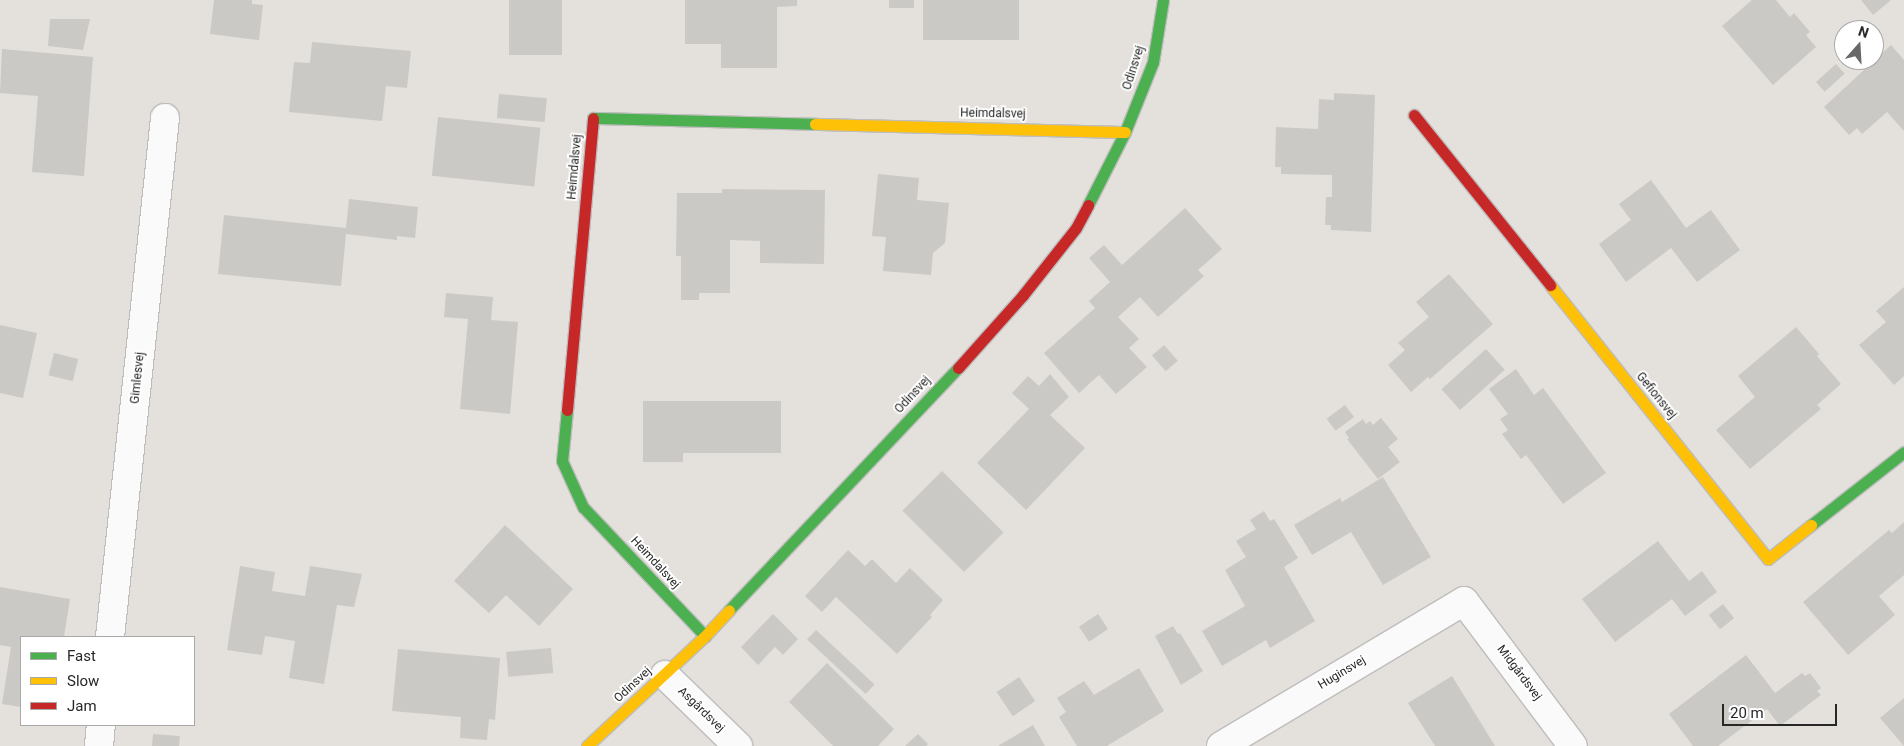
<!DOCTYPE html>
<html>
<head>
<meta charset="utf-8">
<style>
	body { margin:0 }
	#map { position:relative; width:1904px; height:746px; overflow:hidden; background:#e4e0dc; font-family:Roboto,sans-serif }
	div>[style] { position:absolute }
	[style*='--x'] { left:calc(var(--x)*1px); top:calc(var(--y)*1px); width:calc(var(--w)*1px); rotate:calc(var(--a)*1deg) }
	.building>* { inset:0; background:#cbc9c6; transform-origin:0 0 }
	.roads { filter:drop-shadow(1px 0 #bebdbd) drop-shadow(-1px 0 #bebdbd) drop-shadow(0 1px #bebdbd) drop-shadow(0 -1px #bebdbd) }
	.street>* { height:28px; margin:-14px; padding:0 14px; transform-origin:14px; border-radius:14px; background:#fbfafa }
	.fast>* { height:11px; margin:-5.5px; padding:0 5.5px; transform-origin:5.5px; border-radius:5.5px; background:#4caf50 }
	.slow>* { height:11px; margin:-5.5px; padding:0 5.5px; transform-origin:5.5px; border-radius:5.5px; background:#ffc107 }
	.jam>* { height:11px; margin:-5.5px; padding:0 5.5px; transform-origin:5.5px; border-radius:5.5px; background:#c62828 }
	span { translate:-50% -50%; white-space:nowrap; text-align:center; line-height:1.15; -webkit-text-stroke:4px #fff; paint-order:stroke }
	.street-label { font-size:12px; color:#272727 }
	.legend { position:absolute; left:20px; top:636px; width:175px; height:90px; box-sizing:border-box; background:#fff; border:1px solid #a9a9a9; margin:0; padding:6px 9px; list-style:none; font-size:15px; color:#272727 }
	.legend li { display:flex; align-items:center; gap:10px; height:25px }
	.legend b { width:25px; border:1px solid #a9a9a9 }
	.north { position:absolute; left:1834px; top:20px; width:50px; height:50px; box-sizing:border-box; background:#fff; border:1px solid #a9a9a9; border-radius:50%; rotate:19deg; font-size:14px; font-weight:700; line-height:20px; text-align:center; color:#272727 }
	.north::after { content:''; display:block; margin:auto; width:18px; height:22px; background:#696866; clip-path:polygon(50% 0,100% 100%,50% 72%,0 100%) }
	.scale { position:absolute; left:1722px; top:704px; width:115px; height:22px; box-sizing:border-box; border:2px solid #272727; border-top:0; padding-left:6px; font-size:15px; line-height:18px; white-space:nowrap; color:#272727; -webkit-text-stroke:4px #fff; paint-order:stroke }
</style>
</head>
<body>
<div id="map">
	<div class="building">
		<div style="clip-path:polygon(214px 0,252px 0,252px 4px,263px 5px,259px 40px,210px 34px)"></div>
		<div style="left:509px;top:0;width:53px;height:55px"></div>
		<div style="clip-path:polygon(685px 0,797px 0,797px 6px,777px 7px,777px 68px,721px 68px,721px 44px,685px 44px)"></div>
		<div style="left:889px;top:0;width:25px;height:8px"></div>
		<div style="left:923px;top:0;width:96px;height:40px"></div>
		<div style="clip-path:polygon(1752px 0,1776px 0,1790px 17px,1794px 13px,1810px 32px,1806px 35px,1816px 47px,1773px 85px,1722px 26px)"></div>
		<div style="clip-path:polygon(1861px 0,1891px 0,1873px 15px)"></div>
		<div style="clip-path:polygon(50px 19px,90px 19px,83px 50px,48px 46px)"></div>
		<div style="clip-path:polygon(312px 42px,411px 51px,407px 88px,386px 86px,382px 121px,289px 112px,294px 62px,310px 63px)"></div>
		<div style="clip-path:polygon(1891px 45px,1904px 60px,1904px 131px,1887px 112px,1862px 134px,1857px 128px,1849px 135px,1824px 107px)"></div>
		<div style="clip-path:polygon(2px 49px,93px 57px,84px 176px,32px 172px,38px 96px,0 93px)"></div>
		<div style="left:1836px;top:64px;width:13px;height:27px;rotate:48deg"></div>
		<div style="clip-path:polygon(1334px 93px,1375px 95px,1371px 232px,1331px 230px,1331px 225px,1325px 225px,1326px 197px,1332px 197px,1332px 175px,1281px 174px,1281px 167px,1275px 167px,1276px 127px,1318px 129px,1319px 99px,1334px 100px)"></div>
		<div style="left:499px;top:94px;width:48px;height:24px;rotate:5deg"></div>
		<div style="left:438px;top:117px;width:103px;height:59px;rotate:6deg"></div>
		<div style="clip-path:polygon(878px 174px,919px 178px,917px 200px,949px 203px,945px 243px,933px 253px,931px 275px,883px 271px,886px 237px,872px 236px)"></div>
		<div style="clip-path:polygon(1651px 180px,1686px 228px,1711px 210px,1740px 250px,1697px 282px,1671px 248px,1626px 282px,1599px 244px,1631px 220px,1619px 204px)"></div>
		<div style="clip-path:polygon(722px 189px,825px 190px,824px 264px,760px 263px,760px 241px,730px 240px,730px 293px,699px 293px,699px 300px,681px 300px,681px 256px,676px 256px,677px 193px,722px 193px)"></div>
		<div style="clip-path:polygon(349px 199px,418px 207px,415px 238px,397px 236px,397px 240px,346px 234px,341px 286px,218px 274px,224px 215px,346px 228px)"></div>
		<div style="clip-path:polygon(1185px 208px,1222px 249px,1198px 270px,1204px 276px,1158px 317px,1140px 297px,1118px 317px,1139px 339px,1129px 348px,1147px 367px,1116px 394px,1099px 375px,1079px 393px,1044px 353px,1095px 308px,1089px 301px,1110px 282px,1089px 258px,1104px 245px,1122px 265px)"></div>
		<div style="clip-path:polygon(1449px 274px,1493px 324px,1430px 379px,1428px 377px,1411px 392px,1388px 365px,1405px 350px,1398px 343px,1429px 317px,1416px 302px)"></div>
		<div style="clip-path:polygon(1904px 287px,1904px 376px,1894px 385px,1859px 345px,1886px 322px,1876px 311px)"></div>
		<div style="clip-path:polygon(446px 293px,493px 297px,491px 320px,518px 322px,510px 414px,460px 409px,468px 319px,444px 317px)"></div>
		<div style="clip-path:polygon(0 325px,37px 333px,23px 398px,0 393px)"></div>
		<div style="clip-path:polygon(1796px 327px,1819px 354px,1817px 356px,1841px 384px,1817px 405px,1821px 409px,1750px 469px,1716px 430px,1755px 397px,1738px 376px)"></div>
		<div style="left:1164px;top:345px;width:21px;height:16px;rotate:49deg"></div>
		<div style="left:1486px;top:349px;width:28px;height:60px;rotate:48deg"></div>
		<div style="left:54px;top:353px;width:25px;height:23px;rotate:14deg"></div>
		<div style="clip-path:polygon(1516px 369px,1534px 395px,1543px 388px,1606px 473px,1563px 504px,1526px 455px,1521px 459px,1502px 434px,1508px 430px,1500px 419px,1508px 414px,1489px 389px)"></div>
		<div style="clip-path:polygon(1050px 374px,1069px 397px,1050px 415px,1085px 448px,1026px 510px,977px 463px,1029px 409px,1012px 393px,1028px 376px,1039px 386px)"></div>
		<div style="clip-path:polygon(643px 401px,781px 401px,781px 453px,683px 453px,683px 462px,643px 462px)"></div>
		<div style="left:1345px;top:405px;width:15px;height:23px;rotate:53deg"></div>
		<div style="clip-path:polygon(1381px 418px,1398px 439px,1388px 447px,1400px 462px,1378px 479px,1347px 439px,1349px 438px,1345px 432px,1363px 419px,1366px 424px,1370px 421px,1373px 425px)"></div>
		<div style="left:942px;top:471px;width:87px;height:56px;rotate:45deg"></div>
		<div style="clip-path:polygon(1383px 477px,1431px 557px,1383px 585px,1351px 532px,1312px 555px,1294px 525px,1340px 498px,1342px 502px)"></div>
		<div style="clip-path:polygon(1264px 511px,1270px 521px,1274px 519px,1298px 558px,1284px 567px,1315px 621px,1270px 648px,1266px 640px,1222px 666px,1202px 631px,1245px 606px,1225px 570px,1246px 557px,1236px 541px,1256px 529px,1250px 520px)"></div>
		<div style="clip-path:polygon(1904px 522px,1904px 575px,1879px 596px,1895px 615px,1848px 655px,1803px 602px,1889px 530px,1892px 533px)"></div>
		<div style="clip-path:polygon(505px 525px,573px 589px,539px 626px,506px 595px,489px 613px,454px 581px)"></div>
		<div style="clip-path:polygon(1658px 541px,1689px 581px,1702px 571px,1717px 592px,1685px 616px,1672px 599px,1615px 642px,1582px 599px)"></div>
		<div style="clip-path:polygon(848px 550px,865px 566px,872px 559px,896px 583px,910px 568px,943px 600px,930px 615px,932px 617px,897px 654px,836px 597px,822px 612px,805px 596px)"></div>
		<div style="clip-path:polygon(240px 566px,275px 572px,272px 591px,305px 596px,310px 566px,362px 574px,354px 607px,337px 605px,324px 684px,289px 678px,295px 641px,265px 636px,262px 655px,227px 650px)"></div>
		<div style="clip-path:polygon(0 587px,70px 599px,64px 637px,21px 637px,21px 707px,2px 704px,11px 647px,0 645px)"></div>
		<div style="left:1723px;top:604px;width:18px;height:18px;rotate:52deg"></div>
		<div style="clip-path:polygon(773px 614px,798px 639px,783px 655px,775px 647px,758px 665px,741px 647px)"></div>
		<div style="left:1098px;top:614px;width:18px;height:23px;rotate:56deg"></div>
		<div style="clip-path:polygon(1173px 626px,1178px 634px,1180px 633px,1203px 671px,1181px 685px,1155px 636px)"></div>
		<div style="left:816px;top:630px;width:80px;height:13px;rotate:43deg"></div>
		<div style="left:551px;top:648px;width:25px;height:45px;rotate:85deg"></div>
		<div style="clip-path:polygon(398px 649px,500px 658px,495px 720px,489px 719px,487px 740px,460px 738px,461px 717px,392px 711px)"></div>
		<div style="clip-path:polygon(1746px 655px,1775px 693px,1802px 673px,1805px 676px,1810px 673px,1821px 688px,1817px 691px,1821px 695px,1780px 726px,1767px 709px,1718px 746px,1693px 746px,1669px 714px)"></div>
		<div style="clip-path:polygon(827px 663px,894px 729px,878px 746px,833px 746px,789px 702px)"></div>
		<div style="clip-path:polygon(1139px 668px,1164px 711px,1107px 746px,1077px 746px,1059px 717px,1066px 712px,1057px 698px,1084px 681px,1094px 695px)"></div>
		<div style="clip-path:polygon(1452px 676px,1495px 746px,1435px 746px,1408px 703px)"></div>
		<div style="left:1019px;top:677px;width:29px;height:27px;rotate:56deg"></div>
		<div style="clip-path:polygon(1904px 698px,1904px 746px,1880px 718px)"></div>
		<div style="clip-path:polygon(1033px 725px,1045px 746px,998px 746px)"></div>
		<div style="clip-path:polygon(153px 734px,180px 736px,179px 746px,152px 746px)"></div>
		<div style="clip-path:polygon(918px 734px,928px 744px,926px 746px,905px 746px)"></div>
	</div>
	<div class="roads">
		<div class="street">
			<div style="--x:110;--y:637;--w:522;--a:-83.95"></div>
			<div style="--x:665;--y:675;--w:102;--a:44.2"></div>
			<div style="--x:99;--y:746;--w:21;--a:-85"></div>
			<div style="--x:1221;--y:746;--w:283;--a:-30.8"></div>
			<div style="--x:1464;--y:601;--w:181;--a:53.1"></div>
		</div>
		<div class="fast">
			<div style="--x:593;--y:118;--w:222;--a:1.5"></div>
			<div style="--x:1088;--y:205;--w:82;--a:-63.1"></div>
			<div style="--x:1125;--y:132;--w:75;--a:-68.2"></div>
			<div style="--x:1153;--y:62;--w:63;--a:-80.8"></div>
			<div style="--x:567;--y:410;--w:51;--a:95.6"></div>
			<div style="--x:562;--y:461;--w:51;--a:65.5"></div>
			<div style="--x:583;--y:507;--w:178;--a:46.6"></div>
			<div style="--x:1811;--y:525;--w:118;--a:-38.1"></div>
			<div style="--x:729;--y:610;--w:333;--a:-46.6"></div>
		</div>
		<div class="slow">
			<div style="--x:815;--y:124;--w:310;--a:1.5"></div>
			<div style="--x:1550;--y:285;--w:350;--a:51.5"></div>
			<div style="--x:1768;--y:559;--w:55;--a:-38.3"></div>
			<div style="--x:587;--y:746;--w:161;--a:-43"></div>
			<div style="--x:705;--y:636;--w:35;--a:-47"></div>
		</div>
		<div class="jam">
			<div style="--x:1414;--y:115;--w:218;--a:51.3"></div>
			<div style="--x:958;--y:368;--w:98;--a:-48.3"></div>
			<div style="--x:1023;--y:295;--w:85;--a:-51.7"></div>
			<div style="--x:1076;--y:228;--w:26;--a:-62"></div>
			<div style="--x:567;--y:410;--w:293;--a:-84.9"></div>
		</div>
	</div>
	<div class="street-label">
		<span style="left:1134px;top:68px;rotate:-72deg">Odinsvej</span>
		<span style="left:993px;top:114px;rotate:1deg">Heimdalsvej</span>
		<span style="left:575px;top:167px;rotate:-85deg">Heimdalsvej</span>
		<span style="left:138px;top:378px;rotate:-84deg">Gimlesvej</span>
		<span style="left:913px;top:395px;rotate:-47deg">Odinsvej</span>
		<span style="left:1656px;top:396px;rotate:51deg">Gefionsvej</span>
		<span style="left:655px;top:563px;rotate:47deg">Heimdalsvej</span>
		<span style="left:1342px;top:673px;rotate:-31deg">Huginsvej</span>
		<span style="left:1519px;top:673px;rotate:53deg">Midgårdsvej</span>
		<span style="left:633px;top:685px;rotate:-43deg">Odinsvej</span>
		<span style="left:701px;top:710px;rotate:44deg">Asgårdsvej</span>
	</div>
	<ul class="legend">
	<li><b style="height:6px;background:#4caf50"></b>Fast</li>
	<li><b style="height:6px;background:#ffc107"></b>Slow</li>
	<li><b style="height:6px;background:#c62828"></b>Jam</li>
	</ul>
	<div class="north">N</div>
	<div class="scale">20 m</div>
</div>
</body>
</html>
